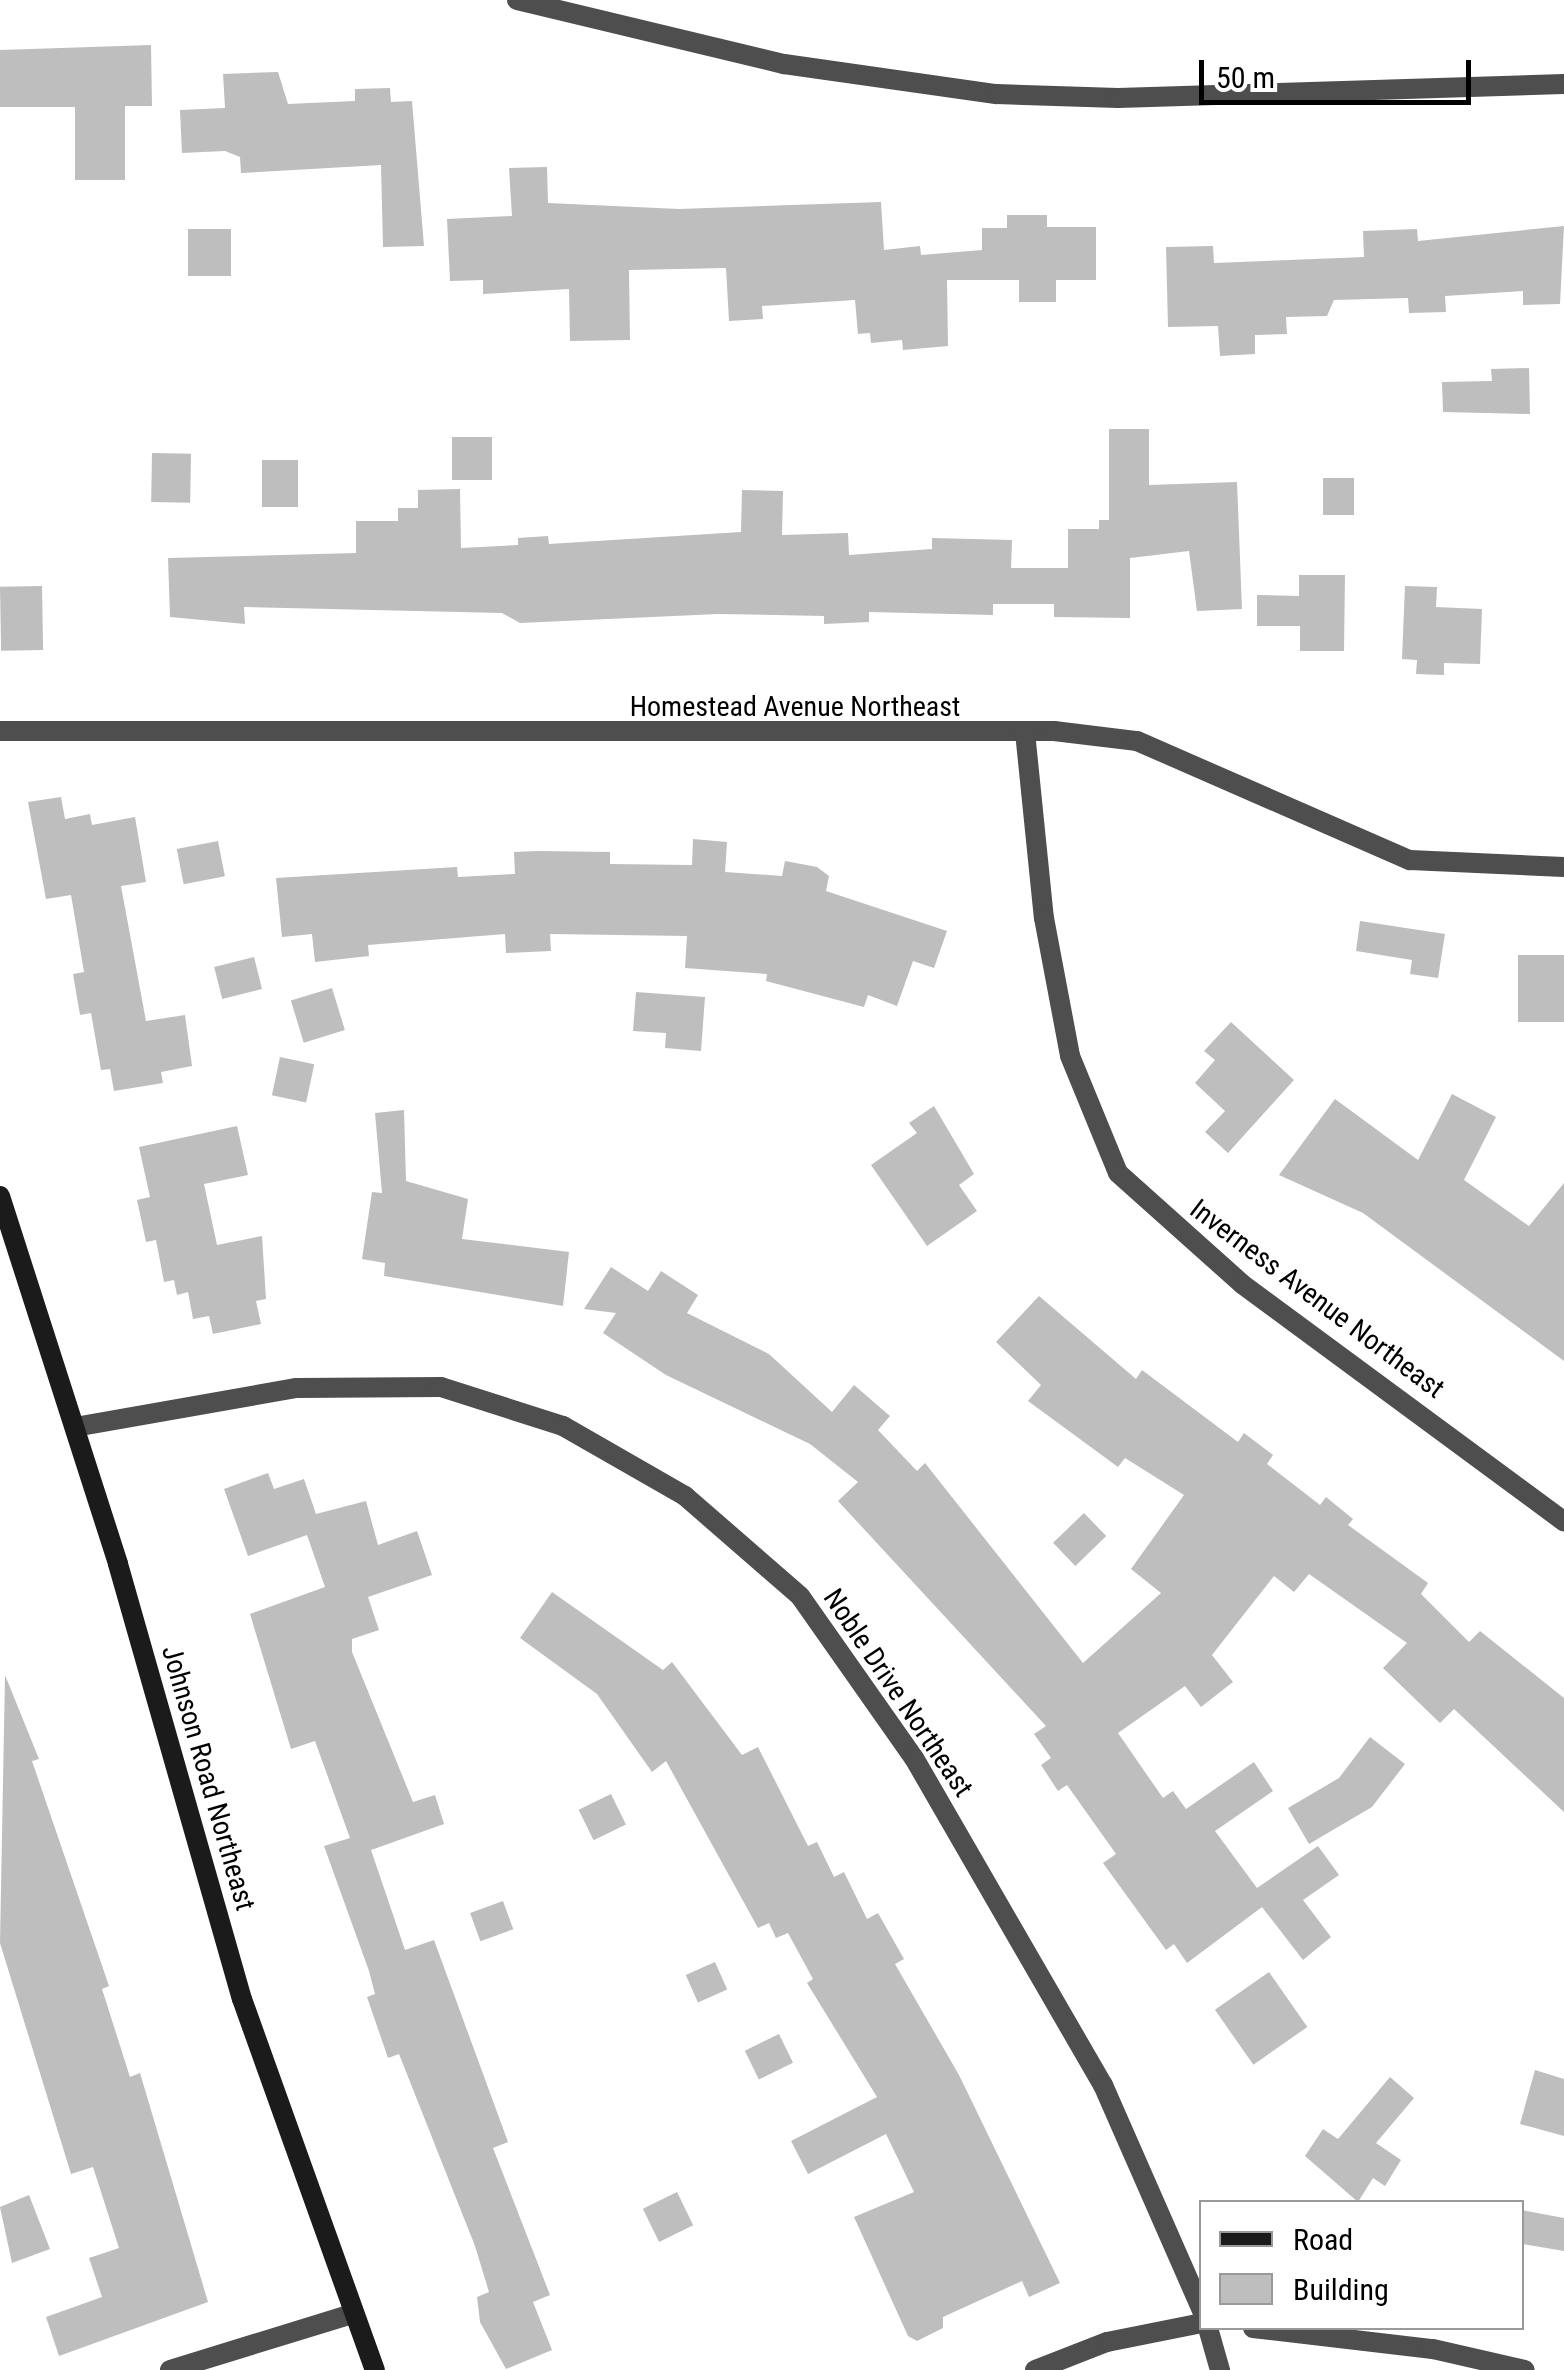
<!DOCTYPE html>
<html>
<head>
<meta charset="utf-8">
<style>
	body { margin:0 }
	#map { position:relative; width:1564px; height:2370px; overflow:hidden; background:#fff; font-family:"Roboto Condensed",sans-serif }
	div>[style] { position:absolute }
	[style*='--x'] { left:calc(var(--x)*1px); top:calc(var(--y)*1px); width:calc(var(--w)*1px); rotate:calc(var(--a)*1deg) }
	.building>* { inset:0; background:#bebebe; transform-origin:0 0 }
	.street>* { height:20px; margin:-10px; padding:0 10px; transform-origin:10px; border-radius:10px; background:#4e4e4e }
	.secondary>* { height:20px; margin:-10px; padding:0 10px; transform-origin:10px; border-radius:10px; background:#1b1b1b }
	span { translate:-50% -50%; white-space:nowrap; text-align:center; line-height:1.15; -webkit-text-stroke:8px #fff; paint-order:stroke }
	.street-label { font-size:28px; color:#000 }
	.legend { position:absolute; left:1199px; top:2200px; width:325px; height:130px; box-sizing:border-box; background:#fff; border:2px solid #999; margin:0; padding:12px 18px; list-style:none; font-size:30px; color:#000 }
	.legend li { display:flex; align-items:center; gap:20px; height:50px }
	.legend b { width:50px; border:2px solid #999 }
	.scale { position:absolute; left:1199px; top:60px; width:272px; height:45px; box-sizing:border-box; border:5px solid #000; border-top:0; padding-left:12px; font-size:30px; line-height:35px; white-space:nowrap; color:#000; -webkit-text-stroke:8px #fff; paint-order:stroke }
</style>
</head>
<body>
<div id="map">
	<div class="building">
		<div style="clip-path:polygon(151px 45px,152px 106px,125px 106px,125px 180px,75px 180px,75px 107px,0 107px,0 50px)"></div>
		<div style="clip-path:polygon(278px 72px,288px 104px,355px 101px,355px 89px,390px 88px,391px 102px,412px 101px,424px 246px,383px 247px,381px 165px,241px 173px,240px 157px,225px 151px,182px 153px,180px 110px,225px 108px,223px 74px)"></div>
		<div style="clip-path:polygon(547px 167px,548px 203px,679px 209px,881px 202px,884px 250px,920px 246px,921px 255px,982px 250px,982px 228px,1007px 228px,1007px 215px,1047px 215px,1047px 227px,1096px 227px,1096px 280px,1056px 280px,1056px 302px,1019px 302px,1019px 280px,947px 280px,948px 346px,903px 350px,902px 340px,871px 343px,870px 333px,858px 334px,855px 300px,762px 306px,763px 319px,729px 321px,726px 268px,629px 270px,630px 340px,570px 341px,569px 289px,483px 294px,483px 280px,450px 281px,447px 219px,512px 216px,509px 168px)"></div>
		<div style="clip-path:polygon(1564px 226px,1560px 304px,1523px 305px,1523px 291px,1445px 296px,1446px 312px,1409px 313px,1408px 298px,1334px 300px,1327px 316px,1286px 317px,1287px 334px,1255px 335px,1255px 354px,1220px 356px,1218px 326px,1168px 327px,1166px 247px,1213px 246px,1214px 263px,1364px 257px,1363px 231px,1417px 229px,1418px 241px)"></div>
		<div style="left:188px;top:229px;width:43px;height:47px"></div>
		<div style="clip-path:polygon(1529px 368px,1530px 414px,1443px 412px,1442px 382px,1492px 381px,1491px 369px)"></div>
		<div style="clip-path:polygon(1109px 429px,1149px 429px,1149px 485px,1237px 482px,1242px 609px,1197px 611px,1189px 551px,1130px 558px,1130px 618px,1054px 617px,1054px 604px,993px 604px,993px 615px,869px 612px,869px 622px,824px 624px,824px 616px,718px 614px,520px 623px,502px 613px,244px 607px,245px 624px,170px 617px,168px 558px,356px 553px,356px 521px,398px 521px,398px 508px,418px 508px,418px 490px,460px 489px,461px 548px,518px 545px,518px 538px,548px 536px,549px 544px,741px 532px,742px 490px,783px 491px,782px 535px,848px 533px,849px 555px,932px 549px,932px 538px,1012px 540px,1011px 568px,1068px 568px,1068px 529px,1099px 529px,1099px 520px,1109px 520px)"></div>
		<div style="left:452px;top:437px;width:40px;height:43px"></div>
		<div style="left:152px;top:453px;width:39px;height:49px;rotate:1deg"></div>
		<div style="left:262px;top:460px;width:36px;height:47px"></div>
		<div style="left:1323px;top:478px;width:31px;height:37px"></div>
		<div style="clip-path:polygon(1299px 575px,1345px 575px,1344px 651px,1300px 651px,1300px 626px,1257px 626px,1257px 595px,1299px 596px)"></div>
		<div style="left:42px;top:586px;width:64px;height:42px;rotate:89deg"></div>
		<div style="clip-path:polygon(1405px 586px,1437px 587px,1436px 607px,1482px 609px,1480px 664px,1444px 663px,1444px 675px,1416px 674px,1417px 660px,1402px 659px)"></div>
		<div style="clip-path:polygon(61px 797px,65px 819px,90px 814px,92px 825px,135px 817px,146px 882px,121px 886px,146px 1021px,185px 1015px,192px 1066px,161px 1072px,163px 1083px,114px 1091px,110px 1069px,101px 1070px,91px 1013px,80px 1015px,73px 974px,84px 972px,71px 895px,46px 899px,28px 802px)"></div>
		<div style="clip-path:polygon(693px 839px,727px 842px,725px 872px,782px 876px,785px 861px,817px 867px,829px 876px,826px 891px,947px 931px,934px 968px,913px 961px,897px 1006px,868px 995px,864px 1007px,766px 981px,767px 974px,685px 968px,687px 936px,550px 934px,551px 951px,506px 953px,505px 934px,368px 945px,369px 956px,315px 962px,312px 934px,282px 937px,276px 878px,457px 867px,458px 877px,515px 874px,514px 852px,537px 851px,610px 852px,610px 864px,692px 865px)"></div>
		<div style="left:218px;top:841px;width:36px;height:42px;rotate:79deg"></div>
		<div style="clip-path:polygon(1360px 921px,1445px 934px,1438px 978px,1410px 974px,1412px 960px,1356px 951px)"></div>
		<div style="left:1564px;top:955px;width:67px;height:46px;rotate:90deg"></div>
		<div style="left:254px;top:957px;width:33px;height:41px;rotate:76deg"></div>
		<div style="left:332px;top:988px;width:44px;height:43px;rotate:73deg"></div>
		<div style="clip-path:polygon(636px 992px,705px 997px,701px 1051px,665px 1048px,666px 1033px,633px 1031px)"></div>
		<div style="clip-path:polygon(1231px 1022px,1294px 1080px,1228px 1153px,1205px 1132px,1225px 1111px,1195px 1083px,1215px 1060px,1204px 1051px)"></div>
		<div style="left:280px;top:1057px;width:35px;height:39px;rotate:12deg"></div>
		<div style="clip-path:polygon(1452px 1094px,1496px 1117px,1464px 1180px,1529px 1226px,1564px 1183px,1564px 1361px,1363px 1213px,1279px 1175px,1335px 1099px,1418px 1160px)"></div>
		<div style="clip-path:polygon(934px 1106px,974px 1174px,959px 1185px,977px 1211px,927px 1246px,871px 1165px,917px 1133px,909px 1123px)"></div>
		<div style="clip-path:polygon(404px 1110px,406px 1181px,468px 1199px,462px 1239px,569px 1252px,563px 1306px,384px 1276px,385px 1263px,362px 1259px,372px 1192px,382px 1193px,375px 1113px)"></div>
		<div style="clip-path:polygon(237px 1126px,248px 1175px,204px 1184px,217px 1245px,262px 1236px,266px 1299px,256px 1301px,261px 1324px,213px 1334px,209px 1316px,193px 1319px,188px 1292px,177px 1295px,174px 1280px,164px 1282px,156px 1240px,146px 1242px,137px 1200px,150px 1197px,139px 1147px)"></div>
		<div style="clip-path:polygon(611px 1267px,648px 1291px,661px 1271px,698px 1295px,687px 1313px,769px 1354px,832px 1412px,854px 1385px,890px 1416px,878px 1430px,917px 1471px,925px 1463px,1083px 1663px,1161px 1593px,1131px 1569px,1184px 1495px,1125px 1458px,1118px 1467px,1028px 1401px,1041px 1385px,996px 1342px,1039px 1296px,1136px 1379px,1142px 1370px,1238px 1442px,1244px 1433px,1273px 1455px,1267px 1464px,1320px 1505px,1326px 1497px,1353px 1519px,1348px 1525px,1428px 1583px,1421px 1594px,1469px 1642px,1480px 1631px,1564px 1698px,1564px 1812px,1454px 1709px,1440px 1723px,1383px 1668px,1407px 1643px,1309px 1574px,1294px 1592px,1274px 1576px,1212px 1655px,1233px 1682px,1201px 1707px,1185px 1686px,1118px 1733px,1163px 1798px,1173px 1791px,1186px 1809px,1254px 1762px,1273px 1791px,1215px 1831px,1257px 1888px,1318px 1846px,1339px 1875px,1303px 1900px,1331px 1937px,1303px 1960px,1262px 1907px,1187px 1963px,1174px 1944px,1166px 1950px,1103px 1863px,1116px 1854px,1067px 1785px,1058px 1791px,1041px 1765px,1051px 1758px,1034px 1734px,1046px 1726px,838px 1501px,858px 1482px,810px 1444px,666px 1375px,603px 1333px,616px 1313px,584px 1309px)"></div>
		<div style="clip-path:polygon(268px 1473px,274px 1489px,304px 1479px,316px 1514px,366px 1501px,378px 1545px,417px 1531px,432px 1575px,368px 1597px,379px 1630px,352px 1639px,352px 1652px,413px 1802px,435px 1795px,444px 1824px,371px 1850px,405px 1950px,434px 1940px,508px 2142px,493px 2148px,550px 2295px,533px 2302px,552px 2350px,506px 2369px,480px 2322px,477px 2297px,489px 2292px,475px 2246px,399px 2054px,388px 2058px,367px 1997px,375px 1994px,369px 1971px,324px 1846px,350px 1838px,315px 1741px,291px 1749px,250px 1614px,325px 1587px,307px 1535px,248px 1556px,224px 1489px)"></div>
		<div style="left:1084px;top:1513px;width:32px;height:43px;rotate:46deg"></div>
		<div style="clip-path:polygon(552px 1592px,663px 1670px,672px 1662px,742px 1755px,758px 1747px,808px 1846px,817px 1842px,834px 1877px,844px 1872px,867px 1919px,878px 1913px,904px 1959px,895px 1964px,959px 2075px,1060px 2283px,1029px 2297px,1022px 2281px,943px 2317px,943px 2328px,917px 2341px,908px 2336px,854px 2217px,914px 2192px,886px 2134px,808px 2174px,791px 2141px,877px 2097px,807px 1983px,813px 1979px,788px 1933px,776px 1938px,769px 1923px,758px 1928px,666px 1761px,652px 1772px,597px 1694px,520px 1638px)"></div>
		<div style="clip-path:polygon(5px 1675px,39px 1759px,32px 1761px,109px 1986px,102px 1989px,130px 2077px,140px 2073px,208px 2302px,59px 2356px,46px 2317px,102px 2297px,89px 2258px,119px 2248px,93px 2167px,71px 2174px,0 1943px)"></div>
		<div style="clip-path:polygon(1370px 1737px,1405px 1764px,1372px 1807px,1309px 1844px,1288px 1808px,1339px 1778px)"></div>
		<div style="left:611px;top:1794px;width:34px;height:36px;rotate:64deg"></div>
		<div style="left:503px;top:1901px;width:30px;height:35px;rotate:70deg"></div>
		<div style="left:715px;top:1962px;width:30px;height:32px;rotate:66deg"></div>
		<div style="left:1269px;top:1972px;width:67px;height:66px;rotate:55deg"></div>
		<div style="left:779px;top:2034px;width:32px;height:38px;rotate:64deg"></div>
		<div style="clip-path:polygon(1535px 2070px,1564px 2079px,1564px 2136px,1520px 2124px)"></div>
		<div style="clip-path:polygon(1390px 2077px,1414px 2098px,1376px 2143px,1401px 2160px,1385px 2186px,1373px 2178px,1358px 2202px,1305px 2156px,1323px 2129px,1338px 2139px)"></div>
		<div style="left:677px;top:2192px;width:37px;height:38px;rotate:64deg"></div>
		<div style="clip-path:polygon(29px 2195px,50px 2249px,12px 2263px,0 2207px)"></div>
		<div style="clip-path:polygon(1522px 2210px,1564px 2218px,1564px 2251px,1522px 2244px)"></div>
	</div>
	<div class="street">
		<div style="--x:517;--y:0;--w:275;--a:13.5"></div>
		<div style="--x:784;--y:64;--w:214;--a:8.1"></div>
		<div style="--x:996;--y:94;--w:122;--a:1.9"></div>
		<div style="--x:1118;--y:98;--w:446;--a:-1.8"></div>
		<div style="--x:0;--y:731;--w:1054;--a:0"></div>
		<div style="--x:1054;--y:731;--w:84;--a:6.9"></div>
		<div style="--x:1137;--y:741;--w:298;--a:23.6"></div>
		<div style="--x:1410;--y:860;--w:154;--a:2.6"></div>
		<div style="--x:1025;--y:732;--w:187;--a:84.2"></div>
		<div style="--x:1044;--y:918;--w:140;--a:79.3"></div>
		<div style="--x:1070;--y:1056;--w:126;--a:67.7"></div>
		<div style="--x:1118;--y:1173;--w:166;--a:41.8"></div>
		<div style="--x:1242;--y:1284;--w:400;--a:36.4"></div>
		<div style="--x:75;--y:1427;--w:225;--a:-10"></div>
		<div style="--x:297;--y:1388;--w:144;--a:-0.4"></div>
		<div style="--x:441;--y:1387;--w:128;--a:17.7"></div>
		<div style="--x:563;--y:1426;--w:141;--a:29.8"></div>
		<div style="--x:685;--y:1496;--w:152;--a:41"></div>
		<div style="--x:800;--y:1596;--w:198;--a:54.9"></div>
		<div style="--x:914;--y:1758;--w:378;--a:60"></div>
		<div style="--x:1103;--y:2085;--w:247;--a:66.3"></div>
		<div style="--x:1208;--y:2328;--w:44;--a:74.1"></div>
		<div style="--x:1253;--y:2328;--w:181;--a:6.7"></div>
		<div style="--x:1433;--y:2349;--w:94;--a:12.9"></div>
		<div style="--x:170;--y:2370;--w:190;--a:-17.1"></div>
		<div style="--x:1035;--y:2370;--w:77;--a:-21.3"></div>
		<div style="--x:1107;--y:2342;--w:97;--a:-11.3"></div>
	</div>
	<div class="secondary">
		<div style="--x:0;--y:1196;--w:386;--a:72.2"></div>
		<div style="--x:118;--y:1564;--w:452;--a:74.1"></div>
		<div style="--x:242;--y:1999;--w:394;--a:70.3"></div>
	</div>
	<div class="street-label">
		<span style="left:795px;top:707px">Homestead Avenue Northeast</span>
		<span style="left:1317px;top:1299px;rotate:37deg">Inverness Avenue Northeast</span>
		<span style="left:898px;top:1693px;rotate:56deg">Noble Drive Northeast</span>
		<span style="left:208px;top:1778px;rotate:74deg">Johnson Road Northeast</span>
	</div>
	<ul class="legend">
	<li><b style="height:12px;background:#1b1b1b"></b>Road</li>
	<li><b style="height:28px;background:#bebebe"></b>Building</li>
	</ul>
	<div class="scale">50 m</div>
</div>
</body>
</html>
